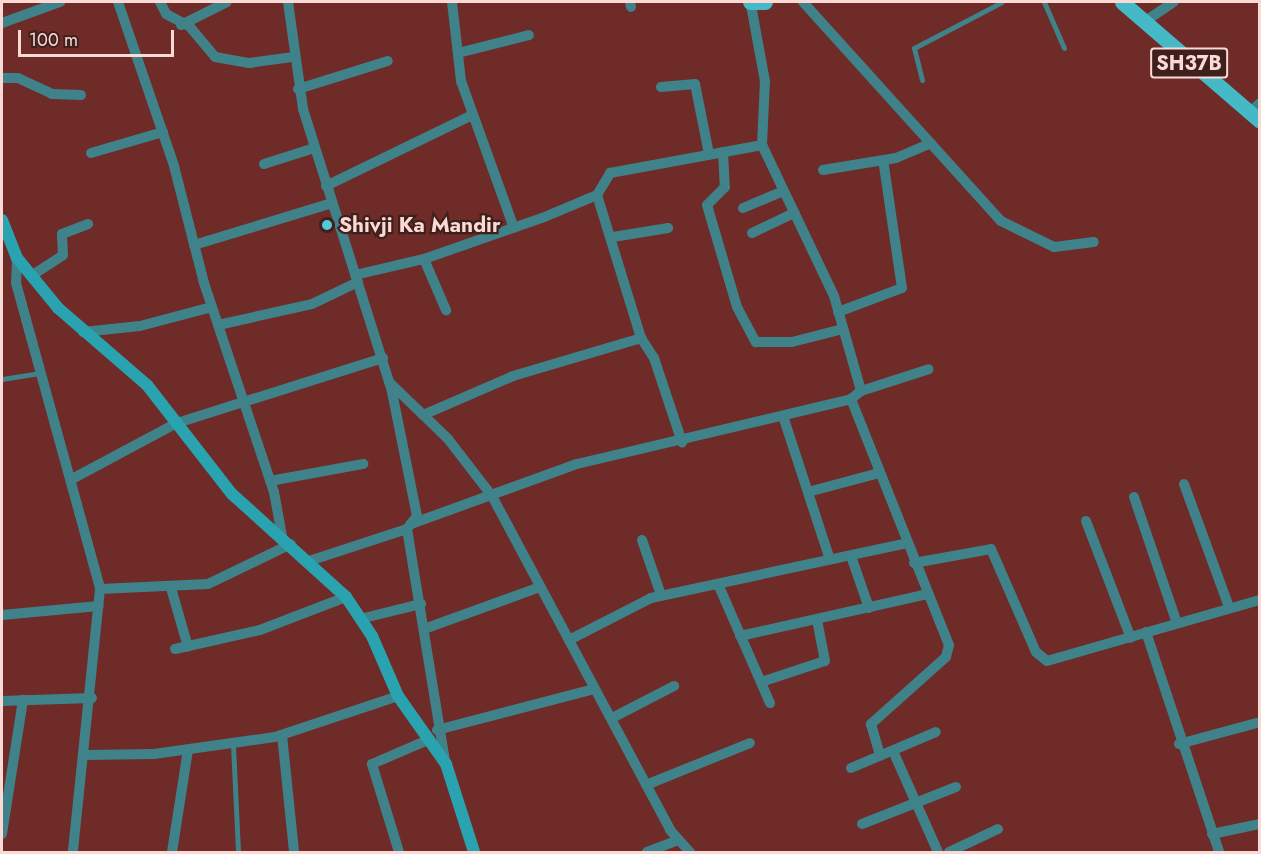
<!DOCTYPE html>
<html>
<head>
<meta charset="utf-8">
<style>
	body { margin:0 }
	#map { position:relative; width:1261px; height:854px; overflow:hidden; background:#6e2b27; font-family:Jost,sans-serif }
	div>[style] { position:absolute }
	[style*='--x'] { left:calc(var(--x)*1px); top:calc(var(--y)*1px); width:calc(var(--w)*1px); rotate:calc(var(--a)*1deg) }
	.lane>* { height:5px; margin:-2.5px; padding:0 2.5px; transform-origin:2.5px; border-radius:2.5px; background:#3f828a }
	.street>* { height:10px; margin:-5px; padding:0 5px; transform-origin:5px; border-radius:5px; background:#3f828a }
	.secondary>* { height:12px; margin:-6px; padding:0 6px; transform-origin:6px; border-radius:6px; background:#29a3b0 }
	.primary>* { height:15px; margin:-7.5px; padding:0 7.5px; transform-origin:7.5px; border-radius:7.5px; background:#46b9c6 }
	.dots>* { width:16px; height:16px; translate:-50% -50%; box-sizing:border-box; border:3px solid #3f201d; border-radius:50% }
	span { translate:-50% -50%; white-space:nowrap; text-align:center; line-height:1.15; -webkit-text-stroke:4.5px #3f201d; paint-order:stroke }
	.shield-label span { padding:2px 4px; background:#3f201d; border:2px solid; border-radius:4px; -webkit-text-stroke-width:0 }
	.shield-label { font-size:20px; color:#fbd9d5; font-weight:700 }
	.poi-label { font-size:21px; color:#fbd9d5; font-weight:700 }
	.left { translate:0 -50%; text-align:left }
	.frame { position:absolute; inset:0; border:3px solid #fbd9d5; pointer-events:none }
	.scale { position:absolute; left:18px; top:30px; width:156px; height:27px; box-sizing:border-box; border:3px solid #fbd9d5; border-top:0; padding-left:8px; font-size:18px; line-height:21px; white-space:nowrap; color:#fbd9d5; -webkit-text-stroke:4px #3f201d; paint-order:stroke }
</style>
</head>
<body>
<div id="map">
	<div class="lane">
		<div style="--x:1044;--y:2;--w:50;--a:66.5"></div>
		<div style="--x:922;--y:80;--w:33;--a:-104"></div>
		<div style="--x:914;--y:48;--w:99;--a:-27.6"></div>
		<div style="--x:2;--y:379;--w:39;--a:-9"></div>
		<div style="--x:233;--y:745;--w:107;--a:87.3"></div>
	</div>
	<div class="street">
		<div style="--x:118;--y:2;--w:173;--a:71.1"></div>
		<div style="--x:174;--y:166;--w:121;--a:75.6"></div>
		<div style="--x:204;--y:283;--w:220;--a:71.5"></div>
		<div style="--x:274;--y:492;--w:45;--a:79.7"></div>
		<div style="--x:160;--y:2;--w:13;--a:63"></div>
		<div style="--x:166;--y:14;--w:27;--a:28"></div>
		<div style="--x:190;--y:27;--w:39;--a:50"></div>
		<div style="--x:215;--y:57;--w:35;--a:10"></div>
		<div style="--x:249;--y:63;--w:43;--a:-7.9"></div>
		<div style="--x:288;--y:2;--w:108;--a:82"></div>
		<div style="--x:303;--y:109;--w:297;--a:72.5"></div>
		<div style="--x:392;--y:392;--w:126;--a:78.6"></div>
		<div style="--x:417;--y:516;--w:16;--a:128"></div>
		<div style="--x:452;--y:2;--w:80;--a:83.5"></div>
		<div style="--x:461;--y:81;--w:156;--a:70.2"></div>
		<div style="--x:630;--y:2;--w:5;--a:79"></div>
		<div style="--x:803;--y:2;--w:295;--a:47.9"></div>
		<div style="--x:1001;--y:221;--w:59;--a:26.1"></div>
		<div style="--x:1054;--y:247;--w:40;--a:-7.1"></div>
		<div style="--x:751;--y:5;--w:77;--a:79.6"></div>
		<div style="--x:765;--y:81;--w:64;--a:92.7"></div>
		<div style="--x:762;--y:145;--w:167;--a:64.5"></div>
		<div style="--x:834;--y:296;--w:99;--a:74.1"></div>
		<div style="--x:1144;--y:22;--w:36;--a:-34"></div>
		<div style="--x:2;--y:23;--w:62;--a:-19.9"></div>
		<div style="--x:181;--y:25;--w:51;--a:-26.6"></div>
		<div style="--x:458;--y:53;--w:73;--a:-14.2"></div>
		<div style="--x:2;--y:78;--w:16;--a:0"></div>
		<div style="--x:18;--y:78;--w:38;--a:25"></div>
		<div style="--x:52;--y:94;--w:29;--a:2"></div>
		<div style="--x:661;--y:87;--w:34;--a:-5"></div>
		<div style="--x:695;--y:84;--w:71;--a:78.7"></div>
		<div style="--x:298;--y:89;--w:94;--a:-17.3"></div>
		<div style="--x:1249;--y:113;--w:15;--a:-42"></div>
		<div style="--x:723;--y:152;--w:35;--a:87"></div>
		<div style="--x:725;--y:187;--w:25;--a:135"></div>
		<div style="--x:707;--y:205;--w:106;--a:73.6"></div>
		<div style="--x:737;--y:307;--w:40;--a:62"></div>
		<div style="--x:756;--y:342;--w:36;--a:0"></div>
		<div style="--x:792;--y:342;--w:53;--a:-14.3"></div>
		<div style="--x:91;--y:153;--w:75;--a:-16.3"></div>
		<div style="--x:264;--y:164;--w:52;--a:-17.7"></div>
		<div style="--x:823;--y:170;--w:74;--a:-9.3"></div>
		<div style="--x:896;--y:158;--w:38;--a:-23"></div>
		<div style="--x:326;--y:186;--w:162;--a:-25.9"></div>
		<div style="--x:597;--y:195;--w:150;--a:72.9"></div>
		<div style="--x:641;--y:338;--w:24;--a:57"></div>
		<div style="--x:654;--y:358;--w:89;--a:71.6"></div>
		<div style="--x:743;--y:208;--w:41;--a:-22.8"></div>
		<div style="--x:752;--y:233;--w:47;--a:-25.5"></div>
		<div style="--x:613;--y:237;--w:56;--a:-9.3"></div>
		<div style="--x:194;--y:245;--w:144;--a:-16.9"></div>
		<div style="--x:17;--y:258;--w:25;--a:92"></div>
		<div style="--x:16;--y:283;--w:317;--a:74.6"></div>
		<div style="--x:100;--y:589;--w:264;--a:95.9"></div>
		<div style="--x:424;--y:259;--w:56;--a:66.7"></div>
		<div style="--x:355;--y:275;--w:71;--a:-13.1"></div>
		<div style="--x:424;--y:259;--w:125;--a:-19.2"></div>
		<div style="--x:542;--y:218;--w:60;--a:-22.7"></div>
		<div style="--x:597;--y:195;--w:26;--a:-59"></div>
		<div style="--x:610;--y:173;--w:155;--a:-10.4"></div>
		<div style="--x:31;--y:276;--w:38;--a:-33"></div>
		<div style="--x:63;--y:255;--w:21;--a:-93"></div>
		<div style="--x:62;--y:234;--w:28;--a:-21"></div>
		<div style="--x:838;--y:312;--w:68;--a:-20.6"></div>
		<div style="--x:902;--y:288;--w:129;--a:-98.4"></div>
		<div style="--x:218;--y:325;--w:96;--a:-12.6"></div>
		<div style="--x:312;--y:304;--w:51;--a:-25.6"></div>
		<div style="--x:83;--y:332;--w:57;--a:-6"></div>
		<div style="--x:140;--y:326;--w:74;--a:-14.8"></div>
		<div style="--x:389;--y:382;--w:82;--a:44"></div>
		<div style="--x:448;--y:439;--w:72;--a:52.3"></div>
		<div style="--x:492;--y:496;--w:378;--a:61.9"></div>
		<div style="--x:670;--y:830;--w:30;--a:48"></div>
		<div style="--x:851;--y:399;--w:265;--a:68.3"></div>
		<div style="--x:949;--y:645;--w:12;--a:104"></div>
		<div style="--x:946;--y:657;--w:101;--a:138.2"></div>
		<div style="--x:871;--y:724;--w:33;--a:74"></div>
		<div style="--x:423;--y:415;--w:98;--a:-23.4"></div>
		<div style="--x:513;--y:376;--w:134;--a:-16.5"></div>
		<div style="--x:783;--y:416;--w:151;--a:71.9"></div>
		<div style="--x:72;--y:479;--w:119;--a:-28.1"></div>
		<div style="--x:177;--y:423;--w:216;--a:-17.5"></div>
		<div style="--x:270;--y:481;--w:95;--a:-10.4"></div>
		<div style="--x:1184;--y:484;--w:131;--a:69.9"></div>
		<div style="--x:808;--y:492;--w:73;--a:-15"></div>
		<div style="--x:1134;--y:497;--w:133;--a:71.2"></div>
		<div style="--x:1086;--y:521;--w:125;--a:69"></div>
		<div style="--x:411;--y:524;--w:177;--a:-19.9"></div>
		<div style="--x:577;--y:464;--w:282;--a:-13.3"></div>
		<div style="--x:851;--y:399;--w:13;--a:-39"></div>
		<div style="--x:861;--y:391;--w:71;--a:-17.9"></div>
		<div style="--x:642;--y:540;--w:58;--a:70.9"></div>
		<div style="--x:851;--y:556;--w:55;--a:70.9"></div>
		<div style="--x:309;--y:561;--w:103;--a:-18.1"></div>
		<div style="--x:407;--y:529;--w:235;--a:80.7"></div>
		<div style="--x:914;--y:563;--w:78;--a:-10.3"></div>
		<div style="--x:991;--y:549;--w:112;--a:66.4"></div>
		<div style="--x:1036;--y:652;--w:14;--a:39"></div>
		<div style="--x:1047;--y:661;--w:222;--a:-16"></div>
		<div style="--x:718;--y:584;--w:130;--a:66.4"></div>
		<div style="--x:171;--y:588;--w:61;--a:73.9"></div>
		<div style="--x:100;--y:589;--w:108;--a:-2.7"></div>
		<div style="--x:208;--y:584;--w:92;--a:-25.7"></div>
		<div style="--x:2;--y:615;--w:97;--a:-5.3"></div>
		<div style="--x:360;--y:619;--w:63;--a:-13.8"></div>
		<div style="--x:424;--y:629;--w:123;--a:-19.9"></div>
		<div style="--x:1146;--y:632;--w:232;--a:71.6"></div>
		<div style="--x:740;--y:636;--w:193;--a:-12.6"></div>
		<div style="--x:569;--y:640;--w:92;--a:-27.1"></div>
		<div style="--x:651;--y:598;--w:262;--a:-12.1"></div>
		<div style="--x:175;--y:649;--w:87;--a:-12.6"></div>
		<div style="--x:260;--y:630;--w:92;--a:-21"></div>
		<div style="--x:761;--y:682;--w:67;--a:-18.2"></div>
		<div style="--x:825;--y:661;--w:42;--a:-101"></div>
		<div style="--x:2;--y:701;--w:90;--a:-1.9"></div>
		<div style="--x:612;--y:718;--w:70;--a:-27.3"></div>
		<div style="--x:437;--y:730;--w:162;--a:-14.6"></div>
		<div style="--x:282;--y:735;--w:118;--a:84.1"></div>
		<div style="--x:1179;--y:744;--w:81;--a:-15.1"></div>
		<div style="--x:893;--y:751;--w:111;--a:66"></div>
		<div style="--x:85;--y:755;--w:69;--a:-0.8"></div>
		<div style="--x:154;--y:754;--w:122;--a:-8"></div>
		<div style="--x:275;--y:737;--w:130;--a:-18.4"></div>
		<div style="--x:851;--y:768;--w:92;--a:-23"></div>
		<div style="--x:646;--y:785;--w:112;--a:-22"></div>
		<div style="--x:862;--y:824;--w:101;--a:-21.5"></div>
		<div style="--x:2;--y:834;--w:136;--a:-81.1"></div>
		<div style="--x:1212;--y:834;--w:49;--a:-11.8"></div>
		<div style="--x:172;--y:852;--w:103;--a:-81.1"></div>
		<div style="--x:399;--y:852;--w:92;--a:-107.1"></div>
		<div style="--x:372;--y:764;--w:63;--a:-23.3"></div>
		<div style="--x:647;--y:852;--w:34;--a:-21"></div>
		<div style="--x:949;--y:852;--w:54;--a:-25.1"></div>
	</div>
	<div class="secondary">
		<div style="--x:2;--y:220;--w:41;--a:68.5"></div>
		<div style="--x:17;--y:258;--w:65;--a:50.6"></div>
		<div style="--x:58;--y:308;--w:118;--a:40.9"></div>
		<div style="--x:147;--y:385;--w:138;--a:52.1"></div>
		<div style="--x:232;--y:494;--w:154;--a:42.1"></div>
		<div style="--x:346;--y:597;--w:47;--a:56.3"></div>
		<div style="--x:372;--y:636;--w:65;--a:66.6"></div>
		<div style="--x:398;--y:696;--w:83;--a:54.8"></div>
		<div style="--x:446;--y:764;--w:92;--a:72.3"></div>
	</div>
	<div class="primary">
		<div style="--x:750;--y:2;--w:15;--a:0"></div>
		<div style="--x:1122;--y:2;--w:182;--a:40.8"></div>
	</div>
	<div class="dots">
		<div style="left:327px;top:225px;background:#52cbd9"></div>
	</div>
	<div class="shield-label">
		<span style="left:1189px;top:63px">SH37B</span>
	</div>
	<div class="poi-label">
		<span class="left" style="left:339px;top:225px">Shivji Ka Mandir</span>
	</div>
	<div class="frame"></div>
	<div class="scale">100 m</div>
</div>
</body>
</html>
